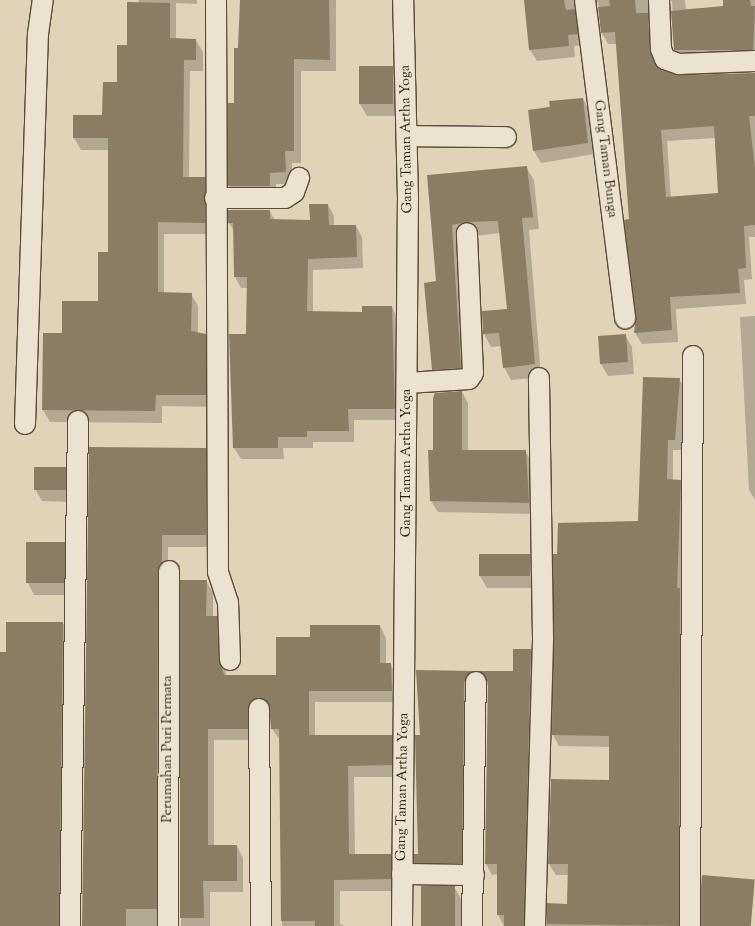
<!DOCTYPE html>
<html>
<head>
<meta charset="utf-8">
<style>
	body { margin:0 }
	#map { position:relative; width:755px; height:926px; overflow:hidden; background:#e0d3b8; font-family:"Sorts Mill Goudy",serif }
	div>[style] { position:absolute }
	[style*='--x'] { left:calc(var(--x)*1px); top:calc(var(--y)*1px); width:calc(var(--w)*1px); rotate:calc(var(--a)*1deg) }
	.shadow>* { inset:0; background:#0003 }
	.building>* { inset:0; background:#8b7d64; transform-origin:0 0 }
	.roads { filter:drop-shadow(1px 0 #5b4c35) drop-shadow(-1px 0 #5b4c35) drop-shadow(0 1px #5b4c35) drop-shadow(0 -1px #5b4c35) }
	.street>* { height:20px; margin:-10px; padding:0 10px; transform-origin:10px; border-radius:10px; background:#ebe2d1 }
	span { translate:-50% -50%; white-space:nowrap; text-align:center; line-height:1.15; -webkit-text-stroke:4px #ebe2d1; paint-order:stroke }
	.street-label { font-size:14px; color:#2f1f09 }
</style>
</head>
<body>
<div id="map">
	<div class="shadow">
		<div style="clip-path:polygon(139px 0,197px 0,197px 4px,176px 3px,176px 39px,196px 40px,203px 52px,203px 71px,190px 71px,189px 178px,205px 178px,211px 190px,212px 234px,164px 234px,164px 293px,191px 294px,198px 306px,198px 333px,205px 335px,212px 347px,212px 407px,162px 406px,162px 423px,50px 422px,43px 410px,44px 334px,63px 334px,99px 302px,109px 253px,109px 150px,81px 150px,74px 138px,103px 116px,118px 83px)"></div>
		<div style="clip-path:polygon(241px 0,336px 0,336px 71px,301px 71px,301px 163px,292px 163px,292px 184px,276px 184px,276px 198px,236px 198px,229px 186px,229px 104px,235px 104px)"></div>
		<div style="clip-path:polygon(evenodd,525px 0,664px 0,658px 69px,679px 76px,755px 74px,755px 237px,749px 237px,752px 279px,744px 280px,746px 304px,676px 309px,678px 342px,642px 344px,635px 333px,637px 317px,617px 44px,608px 44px,602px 33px,598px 2px,585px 2px,584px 45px,574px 46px,575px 57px,537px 61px,530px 50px,525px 0,715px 138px,719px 194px,671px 198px,667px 141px,715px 138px)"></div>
		<div style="clip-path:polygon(667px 0,685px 0,686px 9px,725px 7px,724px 0,755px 0,755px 61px,681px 61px,675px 50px,672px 1px)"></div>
		<div style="clip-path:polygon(360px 67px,393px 67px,399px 79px,400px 116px,367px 116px,360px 104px)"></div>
		<div style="clip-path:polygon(583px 99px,590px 111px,594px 154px,541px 163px,534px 151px,529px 111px)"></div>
		<div style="clip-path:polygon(526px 167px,534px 180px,539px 229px,529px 230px,541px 377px,511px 380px,504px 367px,501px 346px,491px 347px,484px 334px,483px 312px,509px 309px,500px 233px,458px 238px,468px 380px,441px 382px,433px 370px,437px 282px,428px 176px)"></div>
		<div style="clip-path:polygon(328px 205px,334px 216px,334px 226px,356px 226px,362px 237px,363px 268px,313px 270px,313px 312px,363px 313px,392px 307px,398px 319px,401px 420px,354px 420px,354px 442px,313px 442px,313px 448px,283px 448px,284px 459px,241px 459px,234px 448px,230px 335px,247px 335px,248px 288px,241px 288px,235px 277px,234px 231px,229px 223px,269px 210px,275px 220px,311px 221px)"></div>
		<div style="clip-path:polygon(755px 316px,755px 500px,749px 490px,740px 317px)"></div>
		<div style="clip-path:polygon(625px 335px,632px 347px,634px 374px,608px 376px,601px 364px)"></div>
		<div style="clip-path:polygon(679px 379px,686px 390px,681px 450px,673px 450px,673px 480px,680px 481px,686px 492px,687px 926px,546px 926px,548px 904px,568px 905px,568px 875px,556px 875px,549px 864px,610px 781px,610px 747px,559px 746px,553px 735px,558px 555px,639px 522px)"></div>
		<div style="clip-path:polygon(462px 392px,468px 403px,468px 451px,525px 451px,532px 462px,535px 514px,438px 512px,431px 501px,434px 451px)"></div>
		<div style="clip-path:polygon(90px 448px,205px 449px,212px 461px,213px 547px,168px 547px,164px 926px,83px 926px)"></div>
		<div style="clip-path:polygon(65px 468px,72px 480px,72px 502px,42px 501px,35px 489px)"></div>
		<div style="clip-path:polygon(27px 543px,64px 543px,71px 555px,70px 595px,34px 595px,28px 583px)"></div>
		<div style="clip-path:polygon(480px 555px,530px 555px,536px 567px,537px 588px,487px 588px,480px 576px)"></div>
		<div style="clip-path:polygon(181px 581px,206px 581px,213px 593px,213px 617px,216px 617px,223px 628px,226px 676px,277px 676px,311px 638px,380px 626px,386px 638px,386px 664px,390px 664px,397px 676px,399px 702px,315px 702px,315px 736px,392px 736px,398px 748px,398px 777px,354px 777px,355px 855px,391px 855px,397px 867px,397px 891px,340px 891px,340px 924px,345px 926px,282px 926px,280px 740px,272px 729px,271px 711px,266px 709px,254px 740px,214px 740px,214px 846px,237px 846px,243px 858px,243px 892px,210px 892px,210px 926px,181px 926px)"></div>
		<div style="clip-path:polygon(63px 623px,69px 635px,65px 926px,0 926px,0 653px,7px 653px)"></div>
		<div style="clip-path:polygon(531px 650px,537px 661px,530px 926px,504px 926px,498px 915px,498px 874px,492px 875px,486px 864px,488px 686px,480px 672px,514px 672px)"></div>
		<div style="clip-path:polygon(417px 671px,474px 672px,480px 683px,468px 875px,422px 874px,415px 862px,419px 855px,421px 736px)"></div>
		<div style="clip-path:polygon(454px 887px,461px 899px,461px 926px,422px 926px)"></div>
	</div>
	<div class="building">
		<div style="clip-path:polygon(240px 0,329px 0,330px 60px,294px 59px,294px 151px,285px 151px,286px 172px,270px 173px,270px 186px,228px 186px,228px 103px,234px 103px,234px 48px,238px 48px)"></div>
		<div style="clip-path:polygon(524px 0,564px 0,566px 10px,575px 9px,578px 34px,568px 35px,569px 46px,529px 50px)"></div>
		<div style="clip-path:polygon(evenodd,609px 0,635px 0,636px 13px,648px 13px,650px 53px,661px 70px,679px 75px,755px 73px,755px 116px,749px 116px,755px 169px,755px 225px,744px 226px,746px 268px,738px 269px,740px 293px,670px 297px,672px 330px,634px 333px,636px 317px,624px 220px,629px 219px,615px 32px,601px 33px,598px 7px,610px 6px,609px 0,714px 126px,718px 193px,666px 197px,661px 130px,714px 126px)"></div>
		<div style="clip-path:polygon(723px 0,750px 0,751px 6px,755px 6px,753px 50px,674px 50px,671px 11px,723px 6px)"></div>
		<div style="clip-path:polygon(127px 2px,170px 3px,170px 38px,196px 39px,196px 60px,184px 60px,183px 177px,205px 177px,205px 223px,158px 222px,158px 292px,192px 293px,191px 331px,206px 334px,206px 395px,156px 395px,155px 411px,42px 410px,43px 333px,62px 333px,62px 301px,98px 301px,98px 252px,108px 252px,108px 138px,73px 138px,73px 115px,102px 115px,103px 82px,117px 82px,117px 45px,127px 45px)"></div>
		<div style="left:359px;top:66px;width:34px;height:38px"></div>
		<div style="clip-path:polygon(583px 98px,588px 143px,533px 151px,528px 110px,550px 107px,549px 101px)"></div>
		<div style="clip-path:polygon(527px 166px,533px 217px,522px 218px,535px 364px,503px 368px,499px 333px,483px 334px,482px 311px,507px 309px,498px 221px,466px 222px,452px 225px,461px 368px,432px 370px,424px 283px,436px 281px,427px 175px)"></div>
		<div style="clip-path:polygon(309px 204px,328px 204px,329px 225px,356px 225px,357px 257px,308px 259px,307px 311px,362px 312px,362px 306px,392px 306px,395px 409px,348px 409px,349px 431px,307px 431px,307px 437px,278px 437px,278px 448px,233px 448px,229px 334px,246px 334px,247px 277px,234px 277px,233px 223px,228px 223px,228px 210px,270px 210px,270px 219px,310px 220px)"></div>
		<div style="left:626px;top:334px;width:28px;height:28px;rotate:86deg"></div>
		<div style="clip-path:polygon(643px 377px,680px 378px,675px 440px,668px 440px,667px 479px,681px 480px,677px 588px,680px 588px,679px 926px,547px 924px,547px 903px,567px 904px,568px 864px,548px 864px,551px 779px,609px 780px,609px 736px,552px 735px,553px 554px,557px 554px,558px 523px,638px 521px)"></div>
		<div style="clip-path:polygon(462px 391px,462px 450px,526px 450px,529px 503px,430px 501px,428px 450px,433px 450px,433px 398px,435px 393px)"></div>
		<div style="clip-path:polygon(89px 447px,206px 448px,206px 535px,162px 535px,162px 562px,158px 571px,157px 909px,126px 909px,126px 926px,82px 926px)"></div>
		<div style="left:34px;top:467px;width:32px;height:23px"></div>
		<div style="left:26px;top:542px;width:39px;height:41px"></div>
		<div style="left:479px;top:554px;width:51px;height:22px"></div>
		<div style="clip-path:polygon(180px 580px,207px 580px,206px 616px,217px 616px,219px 660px,224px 675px,276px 675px,276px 637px,310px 637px,310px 625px,380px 625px,380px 663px,391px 663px,392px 691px,309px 691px,309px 735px,392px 735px,392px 765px,348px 766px,349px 854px,391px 854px,391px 879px,334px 880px,334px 926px,315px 926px,315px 921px,281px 921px,279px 729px,271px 729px,269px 704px,259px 698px,249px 704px,248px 729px,208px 729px,208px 845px,237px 845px,237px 881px,203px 881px,204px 918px,180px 918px)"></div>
		<div style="clip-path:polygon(6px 622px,63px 622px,59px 926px,0 926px,0 652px,6px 652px)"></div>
		<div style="clip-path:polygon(513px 649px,531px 649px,524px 926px,504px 926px,504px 915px,497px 915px,497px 864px,485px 864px,488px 682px,478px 671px,513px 671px)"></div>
		<div style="clip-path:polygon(416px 670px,474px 671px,464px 682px,462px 863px,414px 863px,414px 854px,418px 854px,415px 735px,420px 735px)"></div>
		<div style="left:702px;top:875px;width:53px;height:51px;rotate:5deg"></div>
		<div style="left:421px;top:886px;width:34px;height:40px"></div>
	</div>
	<div class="roads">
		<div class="street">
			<div style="--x:216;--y:0;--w:572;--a:89.8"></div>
			<div style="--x:218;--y:572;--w:32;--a:72"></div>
			<div style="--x:228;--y:602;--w:58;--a:88"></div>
			<div style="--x:585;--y:0;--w:321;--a:82.8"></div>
			<div style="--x:659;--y:0;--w:49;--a:87.7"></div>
			<div style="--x:661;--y:49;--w:11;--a:68"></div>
			<div style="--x:665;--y:59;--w:15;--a:20"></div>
			<div style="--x:679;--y:64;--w:76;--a:-2.3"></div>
			<div style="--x:408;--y:136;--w:98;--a:0.6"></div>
			<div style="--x:215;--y:198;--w:70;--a:0"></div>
			<div style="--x:285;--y:198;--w:11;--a:-34"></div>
			<div style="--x:294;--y:192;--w:15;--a:-70"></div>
			<div style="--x:407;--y:383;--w:62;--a:-3.7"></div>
			<div style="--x:469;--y:379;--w:7;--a:-56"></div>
			<div style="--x:473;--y:373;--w:140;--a:-92.5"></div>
			<div style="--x:25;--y:424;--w:390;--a:-88.1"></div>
			<div style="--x:38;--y:34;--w:34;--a:-82"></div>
			<div style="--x:259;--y:709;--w:217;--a:89.5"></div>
			<div style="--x:402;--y:874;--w:72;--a:0.8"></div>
			<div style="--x:70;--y:926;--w:505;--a:-89.09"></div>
			<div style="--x:168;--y:926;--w:355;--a:-89.8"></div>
			<div style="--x:402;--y:926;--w:727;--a:-89.53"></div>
			<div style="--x:408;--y:199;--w:199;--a:-91.4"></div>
			<div style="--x:472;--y:926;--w:244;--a:-89.1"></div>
			<div style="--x:535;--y:926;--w:289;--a:-88.4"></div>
			<div style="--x:543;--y:637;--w:259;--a:-90.9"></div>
			<div style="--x:690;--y:926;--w:570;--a:-89.7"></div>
		</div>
	</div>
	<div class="street-label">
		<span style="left:407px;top:139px;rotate:-91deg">Gang Taman Artha Yoga</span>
		<span style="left:605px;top:159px;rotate:83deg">Gang Taman Bunga</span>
		<span style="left:407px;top:463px;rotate:-90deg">Gang Taman Artha Yoga</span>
		<span style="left:168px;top:749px;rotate:-90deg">Perumahan Puri Permata</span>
		<span style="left:403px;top:787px;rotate:-89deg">Gang Taman Artha Yoga</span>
	</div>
</div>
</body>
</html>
